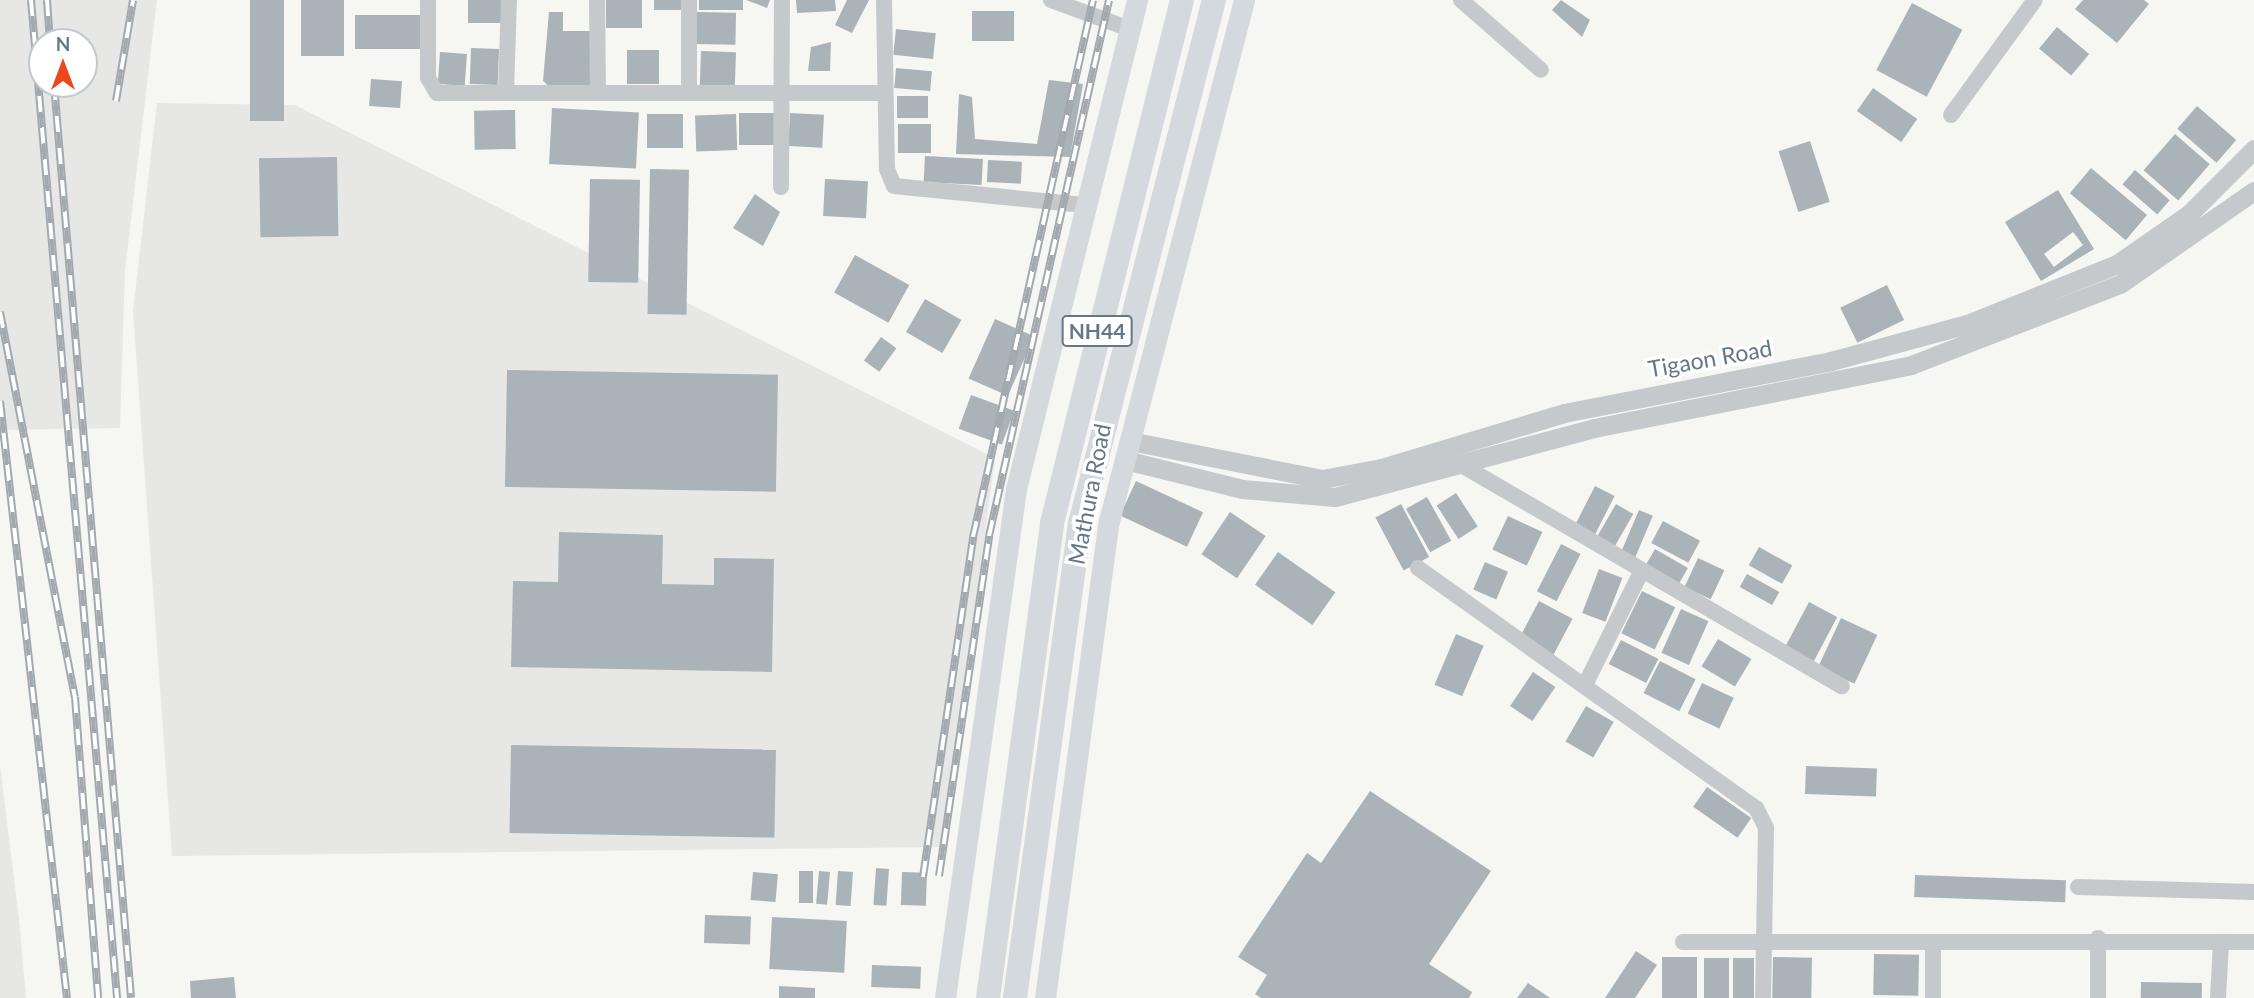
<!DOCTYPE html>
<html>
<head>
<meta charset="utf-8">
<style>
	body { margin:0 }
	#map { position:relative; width:2254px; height:998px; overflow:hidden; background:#f6f6f2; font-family:Lato,sans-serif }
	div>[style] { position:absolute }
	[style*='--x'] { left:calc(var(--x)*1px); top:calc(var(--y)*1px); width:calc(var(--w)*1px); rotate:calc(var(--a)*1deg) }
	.built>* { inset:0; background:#e7e8e6 }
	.building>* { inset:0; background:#aab3b8; transform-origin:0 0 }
	.minor>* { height:16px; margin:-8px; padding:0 8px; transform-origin:8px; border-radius:8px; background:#c5c9cc }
	.tertiary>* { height:19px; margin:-9.5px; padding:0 9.5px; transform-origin:9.5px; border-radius:9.5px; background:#c5c9cc }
	.secondary>* { height:21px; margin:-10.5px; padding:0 10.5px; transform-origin:10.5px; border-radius:10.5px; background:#d4d9dd }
	.trunk>* { height:24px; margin:-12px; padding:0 12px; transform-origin:12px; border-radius:12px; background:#d4d9dd }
	.rail>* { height:8px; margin-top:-4px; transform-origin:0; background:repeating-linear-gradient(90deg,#fff 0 16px,#a3aaaf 0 32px); box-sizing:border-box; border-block:2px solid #a3aaaf }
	span { translate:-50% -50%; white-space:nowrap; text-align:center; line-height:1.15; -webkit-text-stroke:7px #fff; paint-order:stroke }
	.shield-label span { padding:2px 5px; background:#fff; border:2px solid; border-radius:5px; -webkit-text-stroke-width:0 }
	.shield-label { font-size:21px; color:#637785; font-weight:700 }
	.street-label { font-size:23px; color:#637785 }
	.north { position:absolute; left:28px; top:28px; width:70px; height:70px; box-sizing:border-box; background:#fff; border:2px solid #c1c9ce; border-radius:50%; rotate:0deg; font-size:19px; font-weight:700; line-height:28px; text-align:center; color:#637785 }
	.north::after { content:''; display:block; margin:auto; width:24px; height:32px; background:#ec471d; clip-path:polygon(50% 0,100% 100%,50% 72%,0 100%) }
</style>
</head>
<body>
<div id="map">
	<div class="built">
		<div style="clip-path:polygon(evenodd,0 0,157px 0,125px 270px,120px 428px,0 430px,0 0,84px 42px,84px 84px,42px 84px,42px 42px,84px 42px)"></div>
		<div style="clip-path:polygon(157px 103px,295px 105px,995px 458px,943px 847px,172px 856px,133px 311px)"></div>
		<div style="clip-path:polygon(0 765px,19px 919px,26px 998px,0 998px)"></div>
	</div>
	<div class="building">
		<div style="left:250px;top:0;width:34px;height:121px"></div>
		<div style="left:301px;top:0;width:43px;height:56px"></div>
		<div style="left:468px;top:0;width:40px;height:23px"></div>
		<div style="left:606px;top:0;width:36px;height:28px"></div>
		<div style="left:654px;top:0;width:29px;height:10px"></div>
		<div style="left:699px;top:0;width:44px;height:10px"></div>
		<div style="clip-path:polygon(746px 0,770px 0,767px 8px)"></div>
		<div style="clip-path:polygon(796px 0,835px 0,836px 11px,797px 13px)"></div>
		<div style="clip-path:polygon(847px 0,869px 0,852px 33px,835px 25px)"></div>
		<div style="clip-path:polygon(1561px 0,1590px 20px,1582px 37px,1552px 10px)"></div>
		<div style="clip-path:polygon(2083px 0,2144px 0,2149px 4px,2117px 43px,2075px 9px)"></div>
		<div style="left:1912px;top:3px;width:57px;height:76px;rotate:28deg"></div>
		<div style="left:972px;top:11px;width:42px;height:30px"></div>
		<div style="clip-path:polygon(549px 12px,563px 12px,563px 31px,595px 31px,596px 87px,550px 87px,543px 81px)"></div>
		<div style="left:697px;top:12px;width:39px;height:32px;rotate:1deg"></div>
		<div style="left:355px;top:15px;width:66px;height:34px"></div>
		<div style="left:2057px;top:27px;width:42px;height:28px;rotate:40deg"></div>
		<div style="left:896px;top:29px;width:40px;height:26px;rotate:6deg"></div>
		<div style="clip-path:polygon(831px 42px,830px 71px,808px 71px,811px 47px)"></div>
		<div style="left:471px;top:48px;width:28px;height:36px;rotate:2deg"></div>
		<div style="left:627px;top:50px;width:32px;height:34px"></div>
		<div style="left:701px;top:51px;width:35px;height:36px;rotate:2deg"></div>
		<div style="left:440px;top:52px;width:27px;height:32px;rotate:4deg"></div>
		<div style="left:896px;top:68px;width:36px;height:20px;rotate:5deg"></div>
		<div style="left:371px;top:79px;width:31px;height:27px;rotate:4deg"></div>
		<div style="clip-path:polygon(1049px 80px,1083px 84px,1070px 157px,956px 154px,959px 94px,972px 97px,975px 139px,1037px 144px)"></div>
		<div style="left:1873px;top:88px;width:54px;height:28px;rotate:35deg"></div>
		<div style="left:897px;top:96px;width:31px;height:22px"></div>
		<div style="left:2197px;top:106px;width:52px;height:30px;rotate:41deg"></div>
		<div style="left:552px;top:108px;width:87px;height:56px;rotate:3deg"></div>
		<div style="left:515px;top:110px;width:39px;height:41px;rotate:89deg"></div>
		<div style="left:739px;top:113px;width:36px;height:32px"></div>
		<div style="left:790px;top:113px;width:34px;height:33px;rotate:3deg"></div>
		<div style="left:647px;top:114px;width:36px;height:34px"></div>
		<div style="left:736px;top:114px;width:36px;height:41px;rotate:88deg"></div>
		<div style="left:898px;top:124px;width:33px;height:29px"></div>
		<div style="left:2175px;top:134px;width:46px;height:48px;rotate:41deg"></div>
		<div style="left:1810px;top:141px;width:64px;height:33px;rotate:72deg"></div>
		<div style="left:925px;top:156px;width:58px;height:26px;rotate:3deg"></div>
		<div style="left:337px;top:157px;width:79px;height:78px;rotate:89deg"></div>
		<div style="left:988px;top:160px;width:34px;height:22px;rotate:3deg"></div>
		<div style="left:2091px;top:168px;width:73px;height:33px;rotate:40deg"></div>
		<div style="left:650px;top:169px;width:39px;height:145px;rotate:1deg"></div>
		<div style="left:2135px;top:170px;width:46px;height:19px;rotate:41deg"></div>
		<div style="left:590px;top:179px;width:50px;height:103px;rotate:1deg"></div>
		<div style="left:825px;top:179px;width:43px;height:37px;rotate:3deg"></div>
		<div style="clip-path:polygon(evenodd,2058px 190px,2094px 249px,2041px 281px,2005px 222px,2058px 190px,2073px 232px,2083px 245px,2054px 267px,2044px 254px,2073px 232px)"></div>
		<div style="clip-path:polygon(755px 194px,780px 212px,763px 246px,733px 228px)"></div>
		<div style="left:855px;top:255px;width:62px;height:43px;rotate:29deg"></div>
		<div style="left:1887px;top:285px;width:39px;height:52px;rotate:64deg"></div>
		<div style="left:925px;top:299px;width:42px;height:38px;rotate:30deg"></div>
		<div style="left:995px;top:319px;width:43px;height:65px;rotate:24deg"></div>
		<div style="left:881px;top:337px;width:19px;height:29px;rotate:36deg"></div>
		<div style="left:507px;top:370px;width:271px;height:117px;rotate:1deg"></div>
		<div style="left:971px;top:395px;width:46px;height:36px;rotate:20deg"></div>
		<div style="left:1136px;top:481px;width:74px;height:38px;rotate:25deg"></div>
		<div style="left:1595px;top:486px;width:22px;height:48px;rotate:27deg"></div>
		<div style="left:1456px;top:493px;width:40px;height:23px;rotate:57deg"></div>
		<div style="left:1427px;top:497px;width:50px;height:24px;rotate:61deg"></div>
		<div style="left:1401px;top:504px;width:60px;height:29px;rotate:62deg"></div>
		<div style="left:1616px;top:504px;width:20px;height:43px;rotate:30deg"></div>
		<div style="left:1639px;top:510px;width:15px;height:50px;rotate:23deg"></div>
		<div style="left:1230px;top:512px;width:43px;height:51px;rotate:34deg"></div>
		<div style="left:1508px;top:516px;width:38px;height:37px;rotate:25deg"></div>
		<div style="left:1663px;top:521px;width:42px;height:25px;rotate:28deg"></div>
		<div style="clip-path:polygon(559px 532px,663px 535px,662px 584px,714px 585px,714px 558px,774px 559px,772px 672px,511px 667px,513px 581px,558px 582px)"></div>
		<div style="left:1561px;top:544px;width:22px;height:53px;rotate:27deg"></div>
		<div style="left:1759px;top:547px;width:38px;height:21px;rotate:29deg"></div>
		<div style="left:1655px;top:549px;width:38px;height:23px;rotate:30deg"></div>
		<div style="left:1278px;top:552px;width:70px;height:40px;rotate:35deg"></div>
		<div style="left:1698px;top:558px;width:29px;height:32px;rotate:25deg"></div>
		<div style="left:1485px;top:562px;width:25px;height:30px;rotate:23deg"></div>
		<div style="left:1599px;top:569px;width:25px;height:47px;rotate:21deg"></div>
		<div style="left:1747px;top:574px;width:37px;height:15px;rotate:29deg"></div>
		<div style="left:1642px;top:591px;width:37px;height:47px;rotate:26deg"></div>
		<div style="left:1539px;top:601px;width:38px;height:41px;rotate:28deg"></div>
		<div style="left:1809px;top:602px;width:32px;height:50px;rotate:28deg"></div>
		<div style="left:1681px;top:609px;width:30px;height:48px;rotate:24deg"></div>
		<div style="left:1841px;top:618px;width:40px;height:54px;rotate:25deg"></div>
		<div style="left:1456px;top:634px;width:30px;height:55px;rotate:23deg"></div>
		<div style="left:1718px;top:639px;width:39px;height:32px;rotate:31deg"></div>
		<div style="left:1621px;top:640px;width:42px;height:27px;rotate:27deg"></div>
		<div style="left:1660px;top:661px;width:40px;height:36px;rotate:27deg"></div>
		<div style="left:1533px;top:672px;width:27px;height:41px;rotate:34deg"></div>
		<div style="left:1702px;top:683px;width:35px;height:34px;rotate:25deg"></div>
		<div style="left:1586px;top:706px;width:32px;height:41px;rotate:30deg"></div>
		<div style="left:511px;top:745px;width:265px;height:88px;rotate:1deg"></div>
		<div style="left:1806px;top:766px;width:71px;height:28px;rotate:2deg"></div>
		<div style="left:1707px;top:787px;width:54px;height:24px;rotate:35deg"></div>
		<div style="clip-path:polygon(1370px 791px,1491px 871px,1429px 964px,1472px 992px,1469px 998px,1261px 998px,1255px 994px,1267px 975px,1238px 957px,1307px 853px,1321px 863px)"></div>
		<div style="left:876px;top:868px;width:13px;height:37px;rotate:4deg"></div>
		<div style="left:799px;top:871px;width:14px;height:32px"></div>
		<div style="left:819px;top:871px;width:11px;height:33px;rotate:5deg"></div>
		<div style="left:838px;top:871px;width:15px;height:34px;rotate:4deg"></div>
		<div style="left:753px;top:872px;width:25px;height:28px;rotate:5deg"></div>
		<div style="left:902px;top:872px;width:25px;height:33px;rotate:2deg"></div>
		<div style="left:1915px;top:875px;width:151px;height:22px;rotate:2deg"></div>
		<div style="left:705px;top:915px;width:46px;height:28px;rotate:2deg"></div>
		<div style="left:772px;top:917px;width:75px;height:52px;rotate:3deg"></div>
		<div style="clip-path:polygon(1636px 951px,1657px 965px,1635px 998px,1605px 998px)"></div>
		<div style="left:1874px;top:954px;width:45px;height:41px;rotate:1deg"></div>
		<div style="left:1662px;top:957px;width:35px;height:41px"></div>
		<div style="left:1773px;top:957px;width:39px;height:41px;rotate:1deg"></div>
		<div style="left:1704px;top:958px;width:25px;height:40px"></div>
		<div style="left:1733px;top:958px;width:21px;height:40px"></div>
		<div style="left:872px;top:965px;width:49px;height:22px;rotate:2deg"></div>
		<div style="clip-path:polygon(234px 977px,236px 998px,191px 998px,190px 981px)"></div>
		<div style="left:2141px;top:982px;width:61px;height:16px;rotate:1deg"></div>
		<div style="clip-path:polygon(1528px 983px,1550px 998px,1517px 998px)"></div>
		<div style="clip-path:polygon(779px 986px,815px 988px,815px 998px,779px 998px)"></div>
	</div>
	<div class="minor">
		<div style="--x:428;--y:0;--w:78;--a:90"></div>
		<div style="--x:428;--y:78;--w:17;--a:59"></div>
		<div style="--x:437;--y:93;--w:447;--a:0"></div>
		<div style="--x:597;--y:0;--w:93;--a:89.4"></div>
		<div style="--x:884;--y:0;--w:169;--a:89"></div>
		<div style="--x:887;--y:169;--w:18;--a:68"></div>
		<div style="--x:894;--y:186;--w:193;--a:5.7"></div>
		<div style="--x:1051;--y:0;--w:84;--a:20.2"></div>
		<div style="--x:1461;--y:0;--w:106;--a:41.2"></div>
		<div style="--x:689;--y:92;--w:92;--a:-90"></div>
		<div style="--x:506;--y:93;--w:93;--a:-88.2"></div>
		<div style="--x:1951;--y:115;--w:142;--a:-53.9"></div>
		<div style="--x:781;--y:187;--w:187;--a:-89.7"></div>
		<div style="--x:1465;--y:467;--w:436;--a:30.2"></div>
		<div style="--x:1418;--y:568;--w:415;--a:35.4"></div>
		<div style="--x:1756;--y:808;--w:22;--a:63"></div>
		<div style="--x:1766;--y:828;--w:170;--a:91"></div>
		<div style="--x:1586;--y:683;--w:124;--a:-63.6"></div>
		<div style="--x:2078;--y:887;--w:176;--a:1.6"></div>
		<div style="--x:1683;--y:942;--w:571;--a:0"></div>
		<div style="--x:1933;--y:998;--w:56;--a:-90"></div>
		<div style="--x:2098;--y:998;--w:60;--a:-90"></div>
		<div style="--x:2218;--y:998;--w:56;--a:-86.9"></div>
	</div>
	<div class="tertiary">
		<div style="--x:1130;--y:441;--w:196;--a:11.2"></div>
		<div style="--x:1322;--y:479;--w:60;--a:-10.6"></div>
		<div style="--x:1381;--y:468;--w:191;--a:-16.7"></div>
		<div style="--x:1564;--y:413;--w:272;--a:-11"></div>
		<div style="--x:1831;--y:361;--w:141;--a:-15.2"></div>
		<div style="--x:1967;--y:324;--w:162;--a:-21.8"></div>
		<div style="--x:2117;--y:264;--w:88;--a:-34.8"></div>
		<div style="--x:2189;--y:214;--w:92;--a:-45"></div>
		<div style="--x:1125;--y:460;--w:121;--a:13.9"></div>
		<div style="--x:1242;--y:489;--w:93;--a:4.9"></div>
		<div style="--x:1335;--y:497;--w:268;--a:-14.9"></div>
		<div style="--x:1594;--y:428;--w:323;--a:-11.2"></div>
		<div style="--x:1911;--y:365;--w:224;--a:-21.2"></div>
		<div style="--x:2120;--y:284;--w:163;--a:-34.8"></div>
	</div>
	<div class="secondary">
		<div style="--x:945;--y:998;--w:514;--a:-82.06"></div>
		<div style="--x:1016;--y:489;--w:504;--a:-76.1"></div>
		<div style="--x:1045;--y:998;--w:481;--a:-82.4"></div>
		<div style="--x:1109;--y:521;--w:538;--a:-75.47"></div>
	</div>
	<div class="trunk">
		<div style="--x:988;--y:998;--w:479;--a:-82.3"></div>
		<div style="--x:1052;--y:523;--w:539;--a:-76.04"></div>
		<div style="--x:1015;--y:998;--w:478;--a:-82.2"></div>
		<div style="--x:1080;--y:524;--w:541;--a:-75.66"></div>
	</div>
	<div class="rail">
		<div style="--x:31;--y:0;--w:1002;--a:85.07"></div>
		<div style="--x:47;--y:0;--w:42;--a:85.9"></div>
		<div style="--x:54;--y:84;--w:917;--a:85.18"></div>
		<div style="--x:116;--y:101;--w:102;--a:-80.4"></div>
		<div style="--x:0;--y:312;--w:392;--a:79"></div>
		<div style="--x:75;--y:697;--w:302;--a:85.6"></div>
		<div style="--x:0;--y:401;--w:601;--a:83.6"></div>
		<div style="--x:939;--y:876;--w:344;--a:-81.6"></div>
		<div style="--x:989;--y:536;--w:549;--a:-77.38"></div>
		<div style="--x:923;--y:877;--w:344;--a:-81.6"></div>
		<div style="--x:973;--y:537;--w:550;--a:-77.4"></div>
	</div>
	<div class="shield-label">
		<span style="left:1097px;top:331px">NH44</span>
	</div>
	<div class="street-label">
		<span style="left:1710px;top:358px;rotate:-10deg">Tigaon Road</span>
		<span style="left:1089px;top:494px;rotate:-79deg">Mathura Road</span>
	</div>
	<div class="north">N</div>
</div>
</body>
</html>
